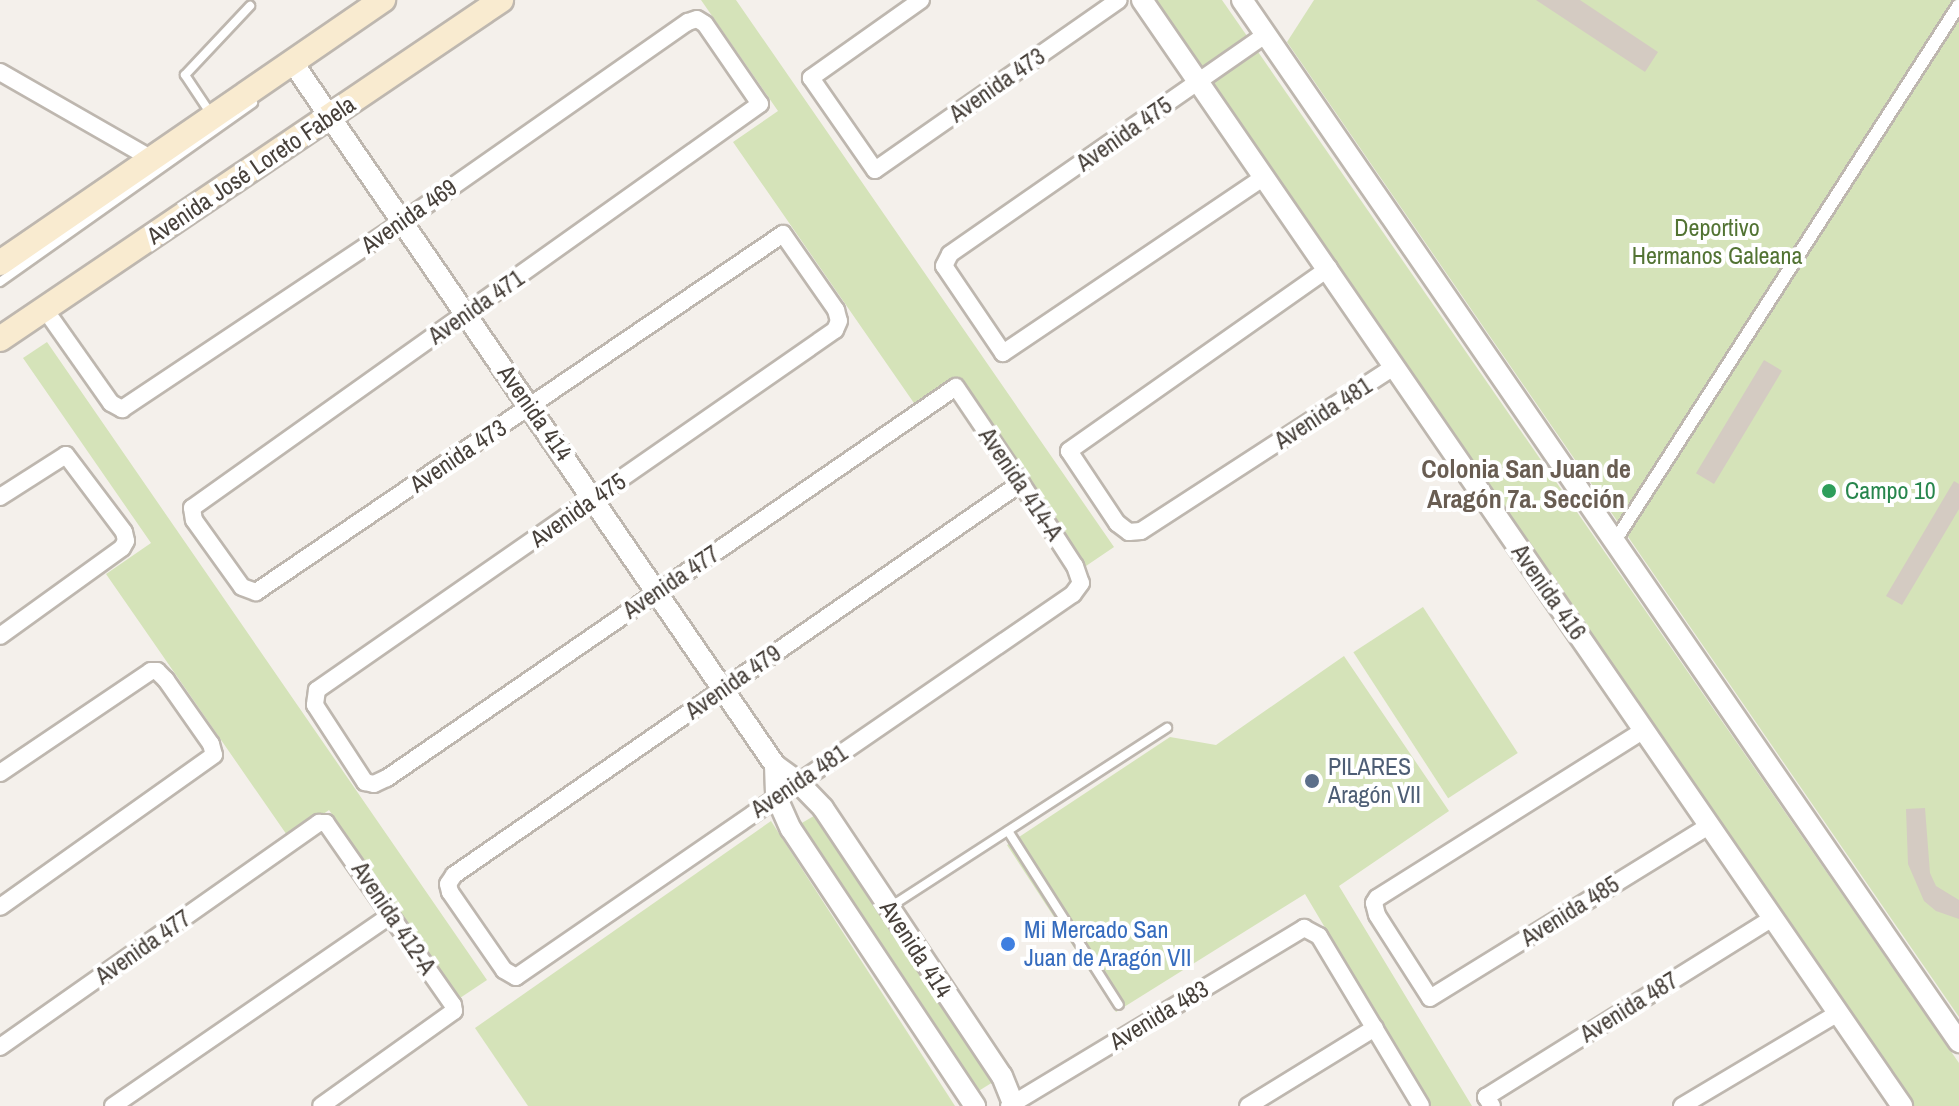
<!DOCTYPE html>
<html>
<head>
<meta charset="utf-8">
<style>
	body { margin:0 }
	#map { position:relative; width:1959px; height:1106px; overflow:hidden; background:#f4f0eb; font-family:"Archivo Narrow",sans-serif }
	div>[style] { position:absolute }
	[style*='--x'] { left:calc(var(--x)*1px); top:calc(var(--y)*1px); width:calc(var(--w)*1px); rotate:calc(var(--a)*1deg) }
	.green>* { inset:0; background:#d5e3b9; transform-origin:0 0 }
	.building>* { inset:0; background:#d4cbc2; transform-origin:0 0 }
	.roads { filter:drop-shadow(2px 0 #beb7af) drop-shadow(-2px 0 #beb7af) drop-shadow(0 2px #beb7af) drop-shadow(0 -2px #beb7af) }
	.service>* { height:8px; margin:-4px; padding:0 4px; transform-origin:4px; border-radius:4px; background:#fff }
	.pedestrian>* { height:12px; margin:-6px; padding:0 6px; transform-origin:6px; border-radius:6px; background:#fff }
	.minor>* { height:16px; margin:-8px; padding:0 8px; transform-origin:8px; border-radius:8px; background:#fff }
	.tertiary>* { height:20px; margin:-10px; padding:0 10px; transform-origin:10px; border-radius:10px; background:#fff }
	.secondary>* { height:24px; margin:-12px; padding:0 12px; transform-origin:12px; border-radius:12px; background:#f9ebd0 }
	.dots>* { width:22px; height:22px; translate:-50% -50%; box-sizing:border-box; border:4px solid #fff; border-radius:50% }
	span { translate:-50% -50%; white-space:nowrap; text-align:center; line-height:1.15; -webkit-text-stroke:8px #fff; paint-order:stroke }
	.street-label { font-size:24px; color:#47403a }
	.park-label { font-size:24px; color:#527333 }
	.leisure-label { font-size:24px; color:#27864d }
	.left { translate:0 -50%; text-align:left }
	.service-label { font-size:24px; color:#4e5e75 }
	.shop-label { font-size:24px; color:#366cbe }
	.neighbourhood-label { font-size:26px; color:#695d52; font-weight:700 }
</style>
</head>
<body>
<div id="map">
	<div class="green">
		<div style="clip-path:polygon(701px 0,736px 0,1114px 547px,1086px 566px,957px 378px,916px 406px,733px 142px,778px 111px)"></div>
		<div style="clip-path:polygon(1149px 0,1222px 0,1959px 1063px,1959px 1106px,1912px 1106px)"></div>
		<div style="clip-path:polygon(1314px 0,1959px 0,1959px 1017px,1287px 42px)"></div>
		<div style="clip-path:polygon(47px 342px,487px 980px,460px 998px,329px 810px,289px 838px,106px 574px,151px 543px,23px 358px)"></div>
		<div style="left:1423px;top:607px;width:174px;height:83px;rotate:57deg"></div>
		<div style="clip-path:polygon(1344px 656px,1449px 811px,1339px 886px,1472px 1106px,1431px 1106px,1305px 894px,1116px 1012px,1007px 845px,1170px 737px,1216px 745px)"></div>
		<div style="clip-path:polygon(824px 810px,993px 1082px,969px 1097px,795px 827px)"></div>
		<div style="clip-path:polygon(771px 821px,955px 1106px,528px 1106px,475px 1028px)"></div>
	</div>
	<div class="building">
		<div style="clip-path:polygon(1536px 0,1580px 0,1658px 52px,1645px 72px)"></div>
		<div style="left:1764px;top:360px;width:21px;height:132px;rotate:31deg"></div>
		<div style="clip-path:polygon(1954px 481px,1959px 484px,1959px 509px,1902px 605px,1886px 596px)"></div>
		<div style="clip-path:polygon(1925px 808px,1930px 873px,1936px 886px,1959px 900px,1959px 919px,1936px 911px,1924px 901px,1908px 864px,1906px 809px)"></div>
	</div>
	<div class="roads">
		<div class="service">
			<div style="--x:211;--y:114;--w:47;--a:-123.7"></div>
			<div style="--x:185;--y:75;--w:95;--a:-46.7"></div>
			<div style="--x:0;--y:282;--w:310;--a:-35.3"></div>
			<div style="--x:1008;--y:831;--w:206;--a:57.5"></div>
			<div style="--x:890;--y:907;--w:330;--a:-32.9"></div>
		</div>
		<div class="pedestrian">
			<div style="--x:1620;--y:533;--w:627;--a:-57.3"></div>
		</div>
		<div class="minor">
			<div style="--x:921;--y:0;--w:135;--a:144.7"></div>
			<div style="--x:811;--y:78;--w:112;--a:55.2"></div>
			<div style="--x:875;--y:170;--w:297;--a:-34.9"></div>
			<div style="--x:0;--y:72;--w:175;--a:29.8"></div>
			<div style="--x:1264;--y:177;--w:315;--a:146"></div>
			<div style="--x:1003;--y:353;--w:105;--a:-124.1"></div>
			<div style="--x:944;--y:266;--w:13;--a:-63"></div>
			<div style="--x:950;--y:254;--w:385;--a:-34.8"></div>
			<div style="--x:1329;--y:268;--w:318;--a:144.9"></div>
			<div style="--x:1069;--y:451;--w:87;--a:56.3"></div>
			<div style="--x:1117;--y:523;--w:15;--a:37"></div>
			<div style="--x:1129;--y:532;--w:12;--a:-5"></div>
			<div style="--x:1141;--y:531;--w:303;--a:-33"></div>
			<div style="--x:44;--y:308;--w:116;--a:54.8"></div>
			<div style="--x:111;--y:403;--w:13;--a:29"></div>
			<div style="--x:122;--y:409;--w:337;--a:-33.7"></div>
			<div style="--x:402;--y:222;--w:349;--a:-35"></div>
			<div style="--x:688;--y:22;--w:9;--a:-18"></div>
			<div style="--x:697;--y:19;--w:9;--a:32"></div>
			<div style="--x:705;--y:24;--w:97;--a:55.5"></div>
			<div style="--x:760;--y:104;--w:697;--a:144.58"></div>
			<div style="--x:192;--y:508;--w:12;--a:81"></div>
			<div style="--x:194;--y:520;--w:82;--a:54.4"></div>
			<div style="--x:242;--y:587;--w:15;--a:20"></div>
			<div style="--x:256;--y:592;--w:637;--a:-34.19"></div>
			<div style="--x:783;--y:234;--w:93;--a:55.1"></div>
			<div style="--x:836;--y:310;--w:11;--a:75"></div>
			<div style="--x:839;--y:321;--w:10;--a:114"></div>
			<div style="--x:835;--y:330;--w:631;--a:145.2"></div>
			<div style="--x:317;--y:690;--w:15;--a:98"></div>
			<div style="--x:315;--y:705;--w:92;--a:57"></div>
			<div style="--x:365;--y:782;--w:9;--a:13"></div>
			<div style="--x:374;--y:784;--w:14;--a:-25"></div>
			<div style="--x:387;--y:778;--w:690;--a:-34.5"></div>
			<div style="--x:956;--y:387;--w:116;--a:55.9"></div>
			<div style="--x:1021;--y:483;--w:99;--a:57"></div>
			<div style="--x:1075;--y:566;--w:18;--a:71"></div>
			<div style="--x:1081;--y:583;--w:14;--a:126"></div>
			<div style="--x:1073;--y:594;--w:676;--a:145.49"></div>
			<div style="--x:516;--y:977;--w:14;--a:-150"></div>
			<div style="--x:504;--y:970;--w:95;--a:-124.7"></div>
			<div style="--x:450;--y:892;--w:8;--a:-104"></div>
			<div style="--x:448;--y:884;--w:11;--a:-56"></div>
			<div style="--x:454;--y:875;--w:689;--a:-34.66"></div>
			<div style="--x:0;--y:497;--w:78;--a:-32.5"></div>
			<div style="--x:66;--y:455;--w:96;--a:53"></div>
			<div style="--x:124;--y:532;--w:9;--a:77"></div>
			<div style="--x:126;--y:541;--w:8;--a:120"></div>
			<div style="--x:122;--y:548;--w:150;--a:144.2"></div>
			<div style="--x:1644;--y:730;--w:315;--a:147.8"></div>
			<div style="--x:1377;--y:898;--w:6;--a:121"></div>
			<div style="--x:1374;--y:903;--w:12;--a:76"></div>
			<div style="--x:1377;--y:915;--w:98;--a:57.4"></div>
			<div style="--x:1430;--y:998;--w:329;--a:-31.7"></div>
			<div style="--x:0;--y:773;--w:182;--a:-34"></div>
			<div style="--x:151;--y:671;--w:6;--a:0"></div>
			<div style="--x:157;--y:671;--w:13;--a:45"></div>
			<div style="--x:166;--y:680;--w:78;--a:54.9"></div>
			<div style="--x:211;--y:744;--w:11;--a:75"></div>
			<div style="--x:214;--y:755;--w:262;--a:144.6"></div>
			<div style="--x:0;--y:1047;--w:390;--a:-35.1"></div>
			<div style="--x:319;--y:823;--w:7;--a:0"></div>
			<div style="--x:326;--y:823;--w:222;--a:55.1"></div>
			<div style="--x:453;--y:1005;--w:6;--a:81"></div>
			<div style="--x:454;--y:1011;--w:163;--a:144.5"></div>
			<div style="--x:113;--y:1106;--w:337;--a:-34.5"></div>
			<div style="--x:1009;--y:1106;--w:345;--a:-31.1"></div>
			<div style="--x:1304;--y:928;--w:17;--a:28"></div>
			<div style="--x:1319;--y:936;--w:198;--a:59"></div>
			<div style="--x:1248;--y:1106;--w:149;--a:-31.6"></div>
			<div style="--x:1492;--y:1106;--w:11;--a:-124"></div>
			<div style="--x:1486;--y:1097;--w:337;--a:-32"></div>
			<div style="--x:1682;--y:1106;--w:182;--a:-30.8"></div>
		</div>
		<div class="tertiary">
			<div style="--x:1142;--y:0;--w:1342;--a:55.5"></div>
			<div style="--x:1242;--y:0;--w:1265;--a:55.47"></div>
			<div style="--x:293;--y:63;--w:852;--a:55.53"></div>
			<div style="--x:775;--y:765;--w:29;--a:36"></div>
			<div style="--x:798;--y:782;--w:36;--a:46"></div>
			<div style="--x:823;--y:808;--w:322;--a:56.3"></div>
			<div style="--x:1002;--y:1076;--w:32;--a:68"></div>
			<div style="--x:775;--y:765;--w:31;--a:88"></div>
			<div style="--x:776;--y:796;--w:36;--a:66"></div>
			<div style="--x:791;--y:829;--w:333;--a:56.4"></div>
		</div>
		<div class="secondary">
			<div style="--x:0;--y:263;--w:465;--a:-34.5"></div>
			<div style="--x:0;--y:339;--w:605;--a:-34.08"></div>
		</div>
	</div>
	<div class="dots">
		<div style="left:1829px;top:491px;background:#2e9e5b"></div>
		<div style="left:1312px;top:781px;background:#5c6f8a"></div>
		<div style="left:1008px;top:944px;background:#3f7fe0"></div>
	</div>
	<div class="street-label">
		<span style="left:997px;top:85px;rotate:-35deg">Avenida 473</span>
		<span style="left:1124px;top:134px;rotate:-35deg">Avenida 475</span>
		<span style="left:251px;top:170px;rotate:-34deg">Avenida José Loreto Fabela</span>
		<span style="left:409px;top:216px;rotate:-35deg">Avenida 469</span>
		<span style="left:476px;top:307px;rotate:-35deg">Avenida 471</span>
		<span style="left:535px;top:413px;rotate:55deg">Avenida 414</span>
		<span style="left:1323px;top:413px;rotate:-33deg">Avenida 481</span>
		<span style="left:458px;top:456px;rotate:-34deg">Avenida 473</span>
		<span style="left:1021px;top:484px;rotate:56deg">Avenida 414-A</span>
		<span style="left:578px;top:510px;rotate:-35deg">Avenida 475</span>
		<span style="left:671px;top:582px;rotate:-34deg">Avenida 477</span>
		<span style="left:1549px;top:592px;rotate:55deg">Avenida 416</span>
		<span style="left:733px;top:682px;rotate:-35deg">Avenida 479</span>
		<span style="left:799px;top:781px;rotate:-34deg">Avenida 481</span>
		<span style="left:1570px;top:911px;rotate:-32deg">Avenida 485</span>
		<span style="left:394px;top:918px;rotate:56deg">Avenida 412-A</span>
		<span style="left:143px;top:947px;rotate:-35deg">Avenida 477</span>
		<span style="left:916px;top:949px;rotate:57deg">Avenida 414</span>
		<span style="left:1629px;top:1007px;rotate:-32deg">Avenida 487</span>
		<span style="left:1159px;top:1015px;rotate:-31deg">Avenida 483</span>
	</div>
	<div class="park-label">
		<span style="left:1717px;top:242px">Deportivo<br>Hermanos Galeana</span>
	</div>
	<div class="leisure-label">
		<span class="left" style="left:1845px;top:491px">Campo 10</span>
	</div>
	<div class="service-label">
		<span class="left" style="left:1328px;top:781px">PILARES<br>Aragón VII</span>
	</div>
	<div class="shop-label">
		<span class="left" style="left:1024px;top:944px">Mi Mercado San<br>Juan de Aragón VII</span>
	</div>
	<div class="neighbourhood-label">
		<span style="left:1526px;top:484px">Colonia San Juan de<br>Aragón 7a. Sección</span>
	</div>
</div>
</body>
</html>
